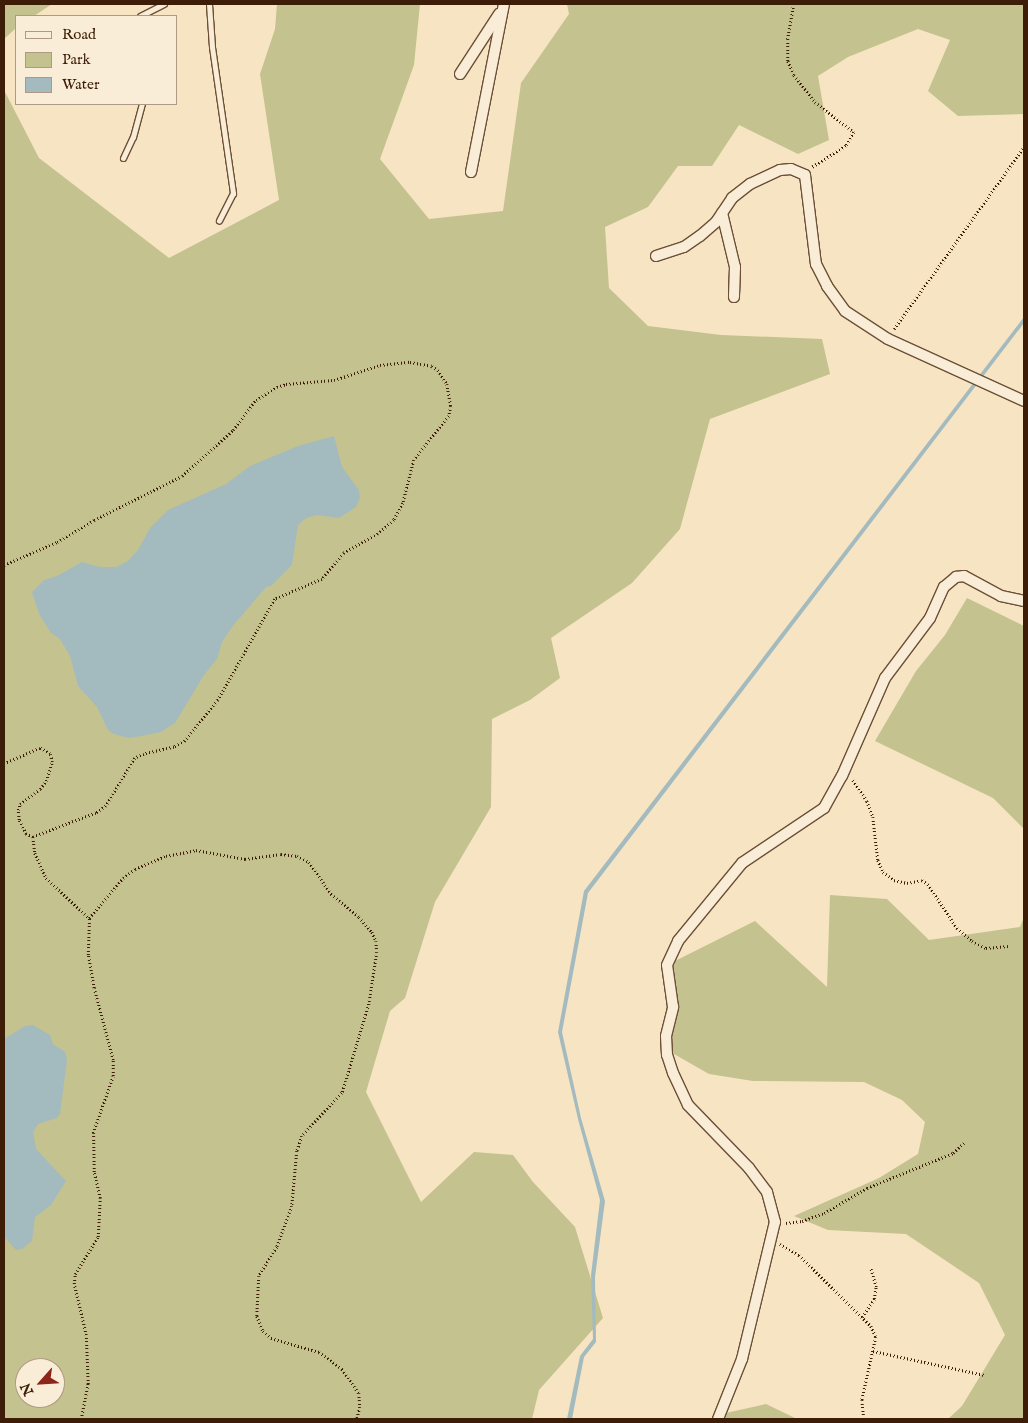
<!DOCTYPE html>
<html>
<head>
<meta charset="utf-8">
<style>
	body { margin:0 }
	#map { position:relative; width:1028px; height:1423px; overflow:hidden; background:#f7e4c3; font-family:"IM FELL English",serif }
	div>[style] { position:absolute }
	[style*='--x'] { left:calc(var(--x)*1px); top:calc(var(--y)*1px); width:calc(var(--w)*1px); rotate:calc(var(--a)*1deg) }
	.green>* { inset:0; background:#c4c28e }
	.water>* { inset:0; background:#a3bbbf }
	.path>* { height:2.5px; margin-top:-1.25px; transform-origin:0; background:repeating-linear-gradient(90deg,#3d1d07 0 1px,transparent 0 3.5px) }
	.roads { filter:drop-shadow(1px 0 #6c4f36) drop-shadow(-1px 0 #6c4f36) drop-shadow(0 1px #6c4f36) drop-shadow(0 -1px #6c4f36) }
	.service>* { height:5px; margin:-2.5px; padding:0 2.5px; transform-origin:2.5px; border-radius:2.5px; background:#faedd8 }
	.minor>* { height:10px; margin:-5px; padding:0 5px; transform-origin:5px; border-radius:5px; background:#faedd8 }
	span { translate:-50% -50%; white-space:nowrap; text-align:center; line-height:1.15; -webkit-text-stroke:5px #faedd8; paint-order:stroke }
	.frame { position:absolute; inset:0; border:5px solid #3d1d07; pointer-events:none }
	.legend { position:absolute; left:15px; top:15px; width:162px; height:90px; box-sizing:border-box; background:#faedd8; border:1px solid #ae9a84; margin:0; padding:6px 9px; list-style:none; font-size:15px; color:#3d1d07 }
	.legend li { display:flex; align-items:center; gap:10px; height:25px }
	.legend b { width:25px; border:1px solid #ae9a84 }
	.north { position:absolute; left:15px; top:1358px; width:50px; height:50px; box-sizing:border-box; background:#faedd8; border:1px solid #ae9a84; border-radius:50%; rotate:244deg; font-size:14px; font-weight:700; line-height:20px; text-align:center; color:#3d1d07 }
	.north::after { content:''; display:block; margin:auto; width:18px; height:22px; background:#8f2418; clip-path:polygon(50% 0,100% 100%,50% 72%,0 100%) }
</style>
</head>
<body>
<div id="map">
	<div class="green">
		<div style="clip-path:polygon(4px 4px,52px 4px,34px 16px,16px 16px,16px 28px,4px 39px)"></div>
		<div style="clip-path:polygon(evenodd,277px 4px,420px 4px,414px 65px,380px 159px,429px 219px,503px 211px,521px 83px,569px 14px,567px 4px,1024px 4px,1024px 114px,958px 116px,928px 91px,950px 40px,918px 29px,848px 57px,818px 76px,829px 140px,798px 154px,739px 125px,712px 166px,678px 166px,648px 207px,605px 227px,609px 288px,648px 326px,721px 335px,822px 339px,830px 374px,710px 419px,680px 529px,632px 583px,551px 638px,560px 678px,530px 700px,492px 719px,491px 807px,435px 902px,405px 998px,390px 1011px,366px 1092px,421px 1202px,474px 1152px,513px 1155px,533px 1182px,575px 1227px,603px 1318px,539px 1390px,532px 1419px,4px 1419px,4px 90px,39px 158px,169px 258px,279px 200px,260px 74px,275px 29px,277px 4px,25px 1368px,55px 1368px,55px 1398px,25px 1398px,25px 1368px)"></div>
		<div style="clip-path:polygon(967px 598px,1024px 626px,1024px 829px,993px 798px,875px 741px,916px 671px,945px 635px)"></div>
		<div style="clip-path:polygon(830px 895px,887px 899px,929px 940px,1020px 927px,1024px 917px,1024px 1419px,948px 1419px,962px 1406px,1005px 1335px,979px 1283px,906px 1234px,828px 1230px,794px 1216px,879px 1178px,918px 1154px,925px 1122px,902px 1100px,864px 1082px,753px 1081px,709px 1074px,667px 1050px,666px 1010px,675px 961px,755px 921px,827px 987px)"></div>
		<div style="clip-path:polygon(766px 1404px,797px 1419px,723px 1419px,726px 1413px)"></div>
	</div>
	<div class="water">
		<div style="clip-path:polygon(1024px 317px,1024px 323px,588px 893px,562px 1032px,581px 1118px,605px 1201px,595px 1277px,596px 1342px,584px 1357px,572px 1419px,567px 1419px,580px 1356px,593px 1339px,591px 1275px,600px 1200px,578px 1119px,558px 1032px,584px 891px)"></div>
		<div style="clip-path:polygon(334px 436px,342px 467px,359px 490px,360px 498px,356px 507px,339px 518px,317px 515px,306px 518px,298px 525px,292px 565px,271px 586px,266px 587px,232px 627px,222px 642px,217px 659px,204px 675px,175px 723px,161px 732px,141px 736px,129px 738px,114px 734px,108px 730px,97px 707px,78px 686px,70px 656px,60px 639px,51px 633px,39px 614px,32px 592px,44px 580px,57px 576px,82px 562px,100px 567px,116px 567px,128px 561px,138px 550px,150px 528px,168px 510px,226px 484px,250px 466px,298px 446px)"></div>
		<div style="clip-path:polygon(33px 1025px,50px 1035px,53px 1044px,65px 1052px,67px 1060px,60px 1114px,57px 1118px,38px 1124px,33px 1132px,36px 1149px,66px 1181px,51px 1205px,35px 1217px,32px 1241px,22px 1249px,16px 1250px,4px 1237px,4px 1039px,25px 1026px)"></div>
	</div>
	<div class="path">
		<div style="--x:794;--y:4;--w:36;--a:100"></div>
		<div style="--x:788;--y:39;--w:22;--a:90"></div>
		<div style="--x:788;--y:61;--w:15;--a:67"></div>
		<div style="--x:794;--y:75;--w:34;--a:52"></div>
		<div style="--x:815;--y:102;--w:49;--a:37.6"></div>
		<div style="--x:854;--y:132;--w:16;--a:120"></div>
		<div style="--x:846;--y:146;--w:41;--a:147.8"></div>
		<div style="--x:894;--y:329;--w:224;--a:-54.5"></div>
		<div style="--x:4;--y:565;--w:58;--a:-23.5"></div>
		<div style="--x:57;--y:542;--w:43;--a:-30.7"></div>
		<div style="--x:94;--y:520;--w:98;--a:-26.6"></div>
		<div style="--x:182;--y:476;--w:69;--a:-42"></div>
		<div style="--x:233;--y:430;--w:38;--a:-53"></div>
		<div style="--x:256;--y:400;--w:25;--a:-32"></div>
		<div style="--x:277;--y:387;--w:9;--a:-18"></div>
		<div style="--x:286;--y:384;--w:48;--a:-4.8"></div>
		<div style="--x:334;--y:380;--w:48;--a:-18.1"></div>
		<div style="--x:380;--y:365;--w:30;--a:-6"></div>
		<div style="--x:410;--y:362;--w:22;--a:10"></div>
		<div style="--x:432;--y:366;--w:7;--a:34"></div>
		<div style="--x:438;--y:370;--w:17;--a:57"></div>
		<div style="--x:447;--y:384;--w:22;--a:80"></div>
		<div style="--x:451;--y:406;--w:10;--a:101"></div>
		<div style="--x:449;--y:416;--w:56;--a:128.5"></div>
		<div style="--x:414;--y:460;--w:44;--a:104.3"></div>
		<div style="--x:403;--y:503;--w:19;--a:118"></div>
		<div style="--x:394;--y:520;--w:21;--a:139"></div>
		<div style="--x:378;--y:534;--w:39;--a:151"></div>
		<div style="--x:344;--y:553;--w:34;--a:130"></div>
		<div style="--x:322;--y:579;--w:51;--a:156.9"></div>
		<div style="--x:275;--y:599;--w:116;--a:119.4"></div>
		<div style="--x:218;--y:700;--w:53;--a:128.8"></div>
		<div style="--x:185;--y:741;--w:13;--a:151"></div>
		<div style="--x:174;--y:747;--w:31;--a:167"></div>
		<div style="--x:144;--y:754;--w:10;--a:156"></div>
		<div style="--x:135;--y:758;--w:56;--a:121.1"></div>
		<div style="--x:106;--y:806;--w:12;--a:145"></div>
		<div style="--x:96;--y:813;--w:67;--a:159.1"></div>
		<div style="--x:33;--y:837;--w:8;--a:-157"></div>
		<div style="--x:26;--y:834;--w:16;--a:-117"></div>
		<div style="--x:19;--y:820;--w:10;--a:-96"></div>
		<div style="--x:18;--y:810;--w:6;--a:-72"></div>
		<div style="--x:20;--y:804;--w:25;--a:-37"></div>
		<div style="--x:40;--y:789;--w:10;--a:-53"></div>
		<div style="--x:46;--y:781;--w:20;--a:-72"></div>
		<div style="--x:52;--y:762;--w:8;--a:-104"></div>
		<div style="--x:50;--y:754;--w:12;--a:-149"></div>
		<div style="--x:40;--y:748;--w:39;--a:156"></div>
		<div style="--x:853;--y:780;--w:25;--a:56"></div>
		<div style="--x:867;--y:801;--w:17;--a:69"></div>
		<div style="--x:873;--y:817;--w:43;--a:83.4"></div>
		<div style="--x:878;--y:860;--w:13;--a:67"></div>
		<div style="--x:883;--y:872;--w:14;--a:36"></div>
		<div style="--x:894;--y:880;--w:13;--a:13"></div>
		<div style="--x:907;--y:883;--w:15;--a:-11"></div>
		<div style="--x:922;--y:880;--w:7;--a:34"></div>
		<div style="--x:928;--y:884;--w:53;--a:56.6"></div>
		<div style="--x:957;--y:928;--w:20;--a:41"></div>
		<div style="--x:972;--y:941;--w:16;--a:27"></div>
		<div style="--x:986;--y:948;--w:22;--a:-5"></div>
		<div style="--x:33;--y:837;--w:16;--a:83"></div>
		<div style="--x:35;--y:853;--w:27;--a:66"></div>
		<div style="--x:46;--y:878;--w:59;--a:42.9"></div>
		<div style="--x:786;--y:1223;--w:16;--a:-7"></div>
		<div style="--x:802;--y:1221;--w:23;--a:-20"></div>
		<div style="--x:824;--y:1213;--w:50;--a:-30.2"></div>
		<div style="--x:867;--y:1188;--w:93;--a:-22.1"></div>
		<div style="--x:953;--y:1153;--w:16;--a:-43"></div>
		<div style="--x:780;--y:1244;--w:22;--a:30"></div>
		<div style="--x:799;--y:1255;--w:101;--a:44.6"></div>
		<div style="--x:871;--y:1326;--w:12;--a:66"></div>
		<div style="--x:876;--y:1337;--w:65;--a:102.5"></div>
		<div style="--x:862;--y:1400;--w:19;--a:84"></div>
		<div style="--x:862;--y:1317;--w:22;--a:-56"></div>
		<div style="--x:874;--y:1299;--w:12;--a:-81"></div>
		<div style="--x:876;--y:1287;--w:19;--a:-106"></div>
		<div style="--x:873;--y:1351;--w:114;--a:12.2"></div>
		<div style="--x:81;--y:1419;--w:36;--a:-79"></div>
		<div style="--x:88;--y:1384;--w:49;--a:-92.3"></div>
		<div style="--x:86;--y:1335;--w:52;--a:-103.2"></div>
		<div style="--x:74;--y:1284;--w:10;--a:-84"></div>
		<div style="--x:75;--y:1274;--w:44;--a:-58.1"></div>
		<div style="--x:98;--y:1237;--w:39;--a:-87"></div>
		<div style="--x:100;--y:1198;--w:27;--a:-103"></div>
		<div style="--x:94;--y:1172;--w:39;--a:-91"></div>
		<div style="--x:93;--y:1133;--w:60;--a:-70.7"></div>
		<div style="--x:113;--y:1076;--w:16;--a:-90"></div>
		<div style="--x:113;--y:1060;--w:74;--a:-104.8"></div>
		<div style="--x:94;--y:988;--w:34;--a:-100"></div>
		<div style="--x:88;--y:955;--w:37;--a:-88"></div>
		<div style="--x:89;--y:918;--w:52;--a:-49.6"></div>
		<div style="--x:123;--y:878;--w:15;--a:-37"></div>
		<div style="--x:135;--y:869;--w:34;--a:-23"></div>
		<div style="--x:166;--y:856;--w:31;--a:-11"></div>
		<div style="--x:196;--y:850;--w:50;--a:10.4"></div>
		<div style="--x:245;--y:859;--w:36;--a:-8"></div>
		<div style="--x:281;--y:854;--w:16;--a:7"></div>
		<div style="--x:297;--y:856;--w:13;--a:27"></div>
		<div style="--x:309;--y:862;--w:39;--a:55"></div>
		<div style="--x:331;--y:894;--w:36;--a:39"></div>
		<div style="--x:359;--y:917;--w:20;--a:49"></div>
		<div style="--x:372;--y:932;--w:10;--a:66"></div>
		<div style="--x:376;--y:941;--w:11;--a:85"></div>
		<div style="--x:377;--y:952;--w:53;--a:98.7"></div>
		<div style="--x:369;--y:1004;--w:80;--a:106.6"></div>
		<div style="--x:346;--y:1081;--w:13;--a:108"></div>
		<div style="--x:342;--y:1093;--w:59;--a:132.9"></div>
		<div style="--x:302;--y:1136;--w:16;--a:108"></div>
		<div style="--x:297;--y:1151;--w:55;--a:95.2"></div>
		<div style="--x:292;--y:1206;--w:44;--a:110.1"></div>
		<div style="--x:277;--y:1247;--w:34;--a:122"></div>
		<div style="--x:259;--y:1276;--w:40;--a:92.9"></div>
		<div style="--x:257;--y:1316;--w:16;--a:68"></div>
		<div style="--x:263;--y:1331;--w:11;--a:41"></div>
		<div style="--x:271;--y:1338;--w:50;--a:16.3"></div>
		<div style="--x:319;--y:1352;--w:29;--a:36"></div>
		<div style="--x:342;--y:1369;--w:29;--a:55"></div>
		<div style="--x:359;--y:1393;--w:14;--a:86"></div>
		<div style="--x:360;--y:1407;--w:12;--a:104"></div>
	</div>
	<div class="roads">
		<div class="service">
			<div style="--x:209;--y:4;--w:43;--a:86"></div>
			<div style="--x:212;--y:47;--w:148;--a:81.8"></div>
			<div style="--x:233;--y:193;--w:31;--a:117"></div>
			<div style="--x:140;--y:16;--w:27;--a:-27"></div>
			<div style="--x:123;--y:158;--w:23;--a:-65"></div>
			<div style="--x:133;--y:137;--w:34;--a:-75"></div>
		</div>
		<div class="minor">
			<div style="--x:460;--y:74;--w:72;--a:-57"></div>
			<div style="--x:471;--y:172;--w:171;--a:-78.9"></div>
			<div style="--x:722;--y:213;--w:56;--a:76.5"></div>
			<div style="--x:735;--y:267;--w:30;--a:92"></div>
			<div style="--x:656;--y:256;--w:29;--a:-18"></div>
			<div style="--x:684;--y:247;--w:19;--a:-35"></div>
			<div style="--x:700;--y:236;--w:21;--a:-41"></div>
			<div style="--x:716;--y:222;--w:29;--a:-56"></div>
			<div style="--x:732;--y:198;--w:23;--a:-38"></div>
			<div style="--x:750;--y:184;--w:33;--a:-25"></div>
			<div style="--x:780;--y:170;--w:11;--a:-5"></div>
			<div style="--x:791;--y:169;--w:15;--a:23"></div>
			<div style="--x:805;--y:175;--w:90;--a:83"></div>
			<div style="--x:816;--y:264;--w:25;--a:63"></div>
			<div style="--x:827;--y:286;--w:31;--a:54"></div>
			<div style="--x:845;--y:311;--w:51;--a:33.1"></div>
			<div style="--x:888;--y:339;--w:149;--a:24.5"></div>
			<div style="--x:718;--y:1419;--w:65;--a:-68.2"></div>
			<div style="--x:742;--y:1359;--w:141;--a:-76.5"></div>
			<div style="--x:775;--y:1222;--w:31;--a:-105"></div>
			<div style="--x:767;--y:1192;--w:30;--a:-127"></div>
			<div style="--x:749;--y:1168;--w:88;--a:-134.1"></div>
			<div style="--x:688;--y:1105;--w:35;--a:-115"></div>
			<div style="--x:673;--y:1073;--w:19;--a:-108"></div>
			<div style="--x:667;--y:1055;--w:19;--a:-93"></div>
			<div style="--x:666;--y:1036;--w:30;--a:-76"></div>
			<div style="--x:673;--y:1007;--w:42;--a:-98.1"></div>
			<div style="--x:667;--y:965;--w:26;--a:-65"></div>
			<div style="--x:678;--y:941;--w:101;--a:-50.6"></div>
			<div style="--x:742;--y:863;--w:99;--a:-33.9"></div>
			<div style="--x:824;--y:808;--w:37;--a:-61"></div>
			<div style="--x:842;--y:776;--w:107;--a:-66.3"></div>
			<div style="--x:885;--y:678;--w:75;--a:-53.1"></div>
			<div style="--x:930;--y:618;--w:34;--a:-66"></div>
			<div style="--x:944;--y:587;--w:16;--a:-40"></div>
			<div style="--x:956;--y:577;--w:8;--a:-7"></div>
			<div style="--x:964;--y:576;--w:42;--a:28.4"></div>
			<div style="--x:1001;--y:596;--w:24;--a:12"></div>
		</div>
	</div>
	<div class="frame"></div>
	<ul class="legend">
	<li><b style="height:6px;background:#faedd8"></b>Road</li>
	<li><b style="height:14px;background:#c4c28e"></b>Park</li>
	<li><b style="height:14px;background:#a3bbbf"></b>Water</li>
	</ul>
	<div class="north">N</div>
</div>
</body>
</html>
